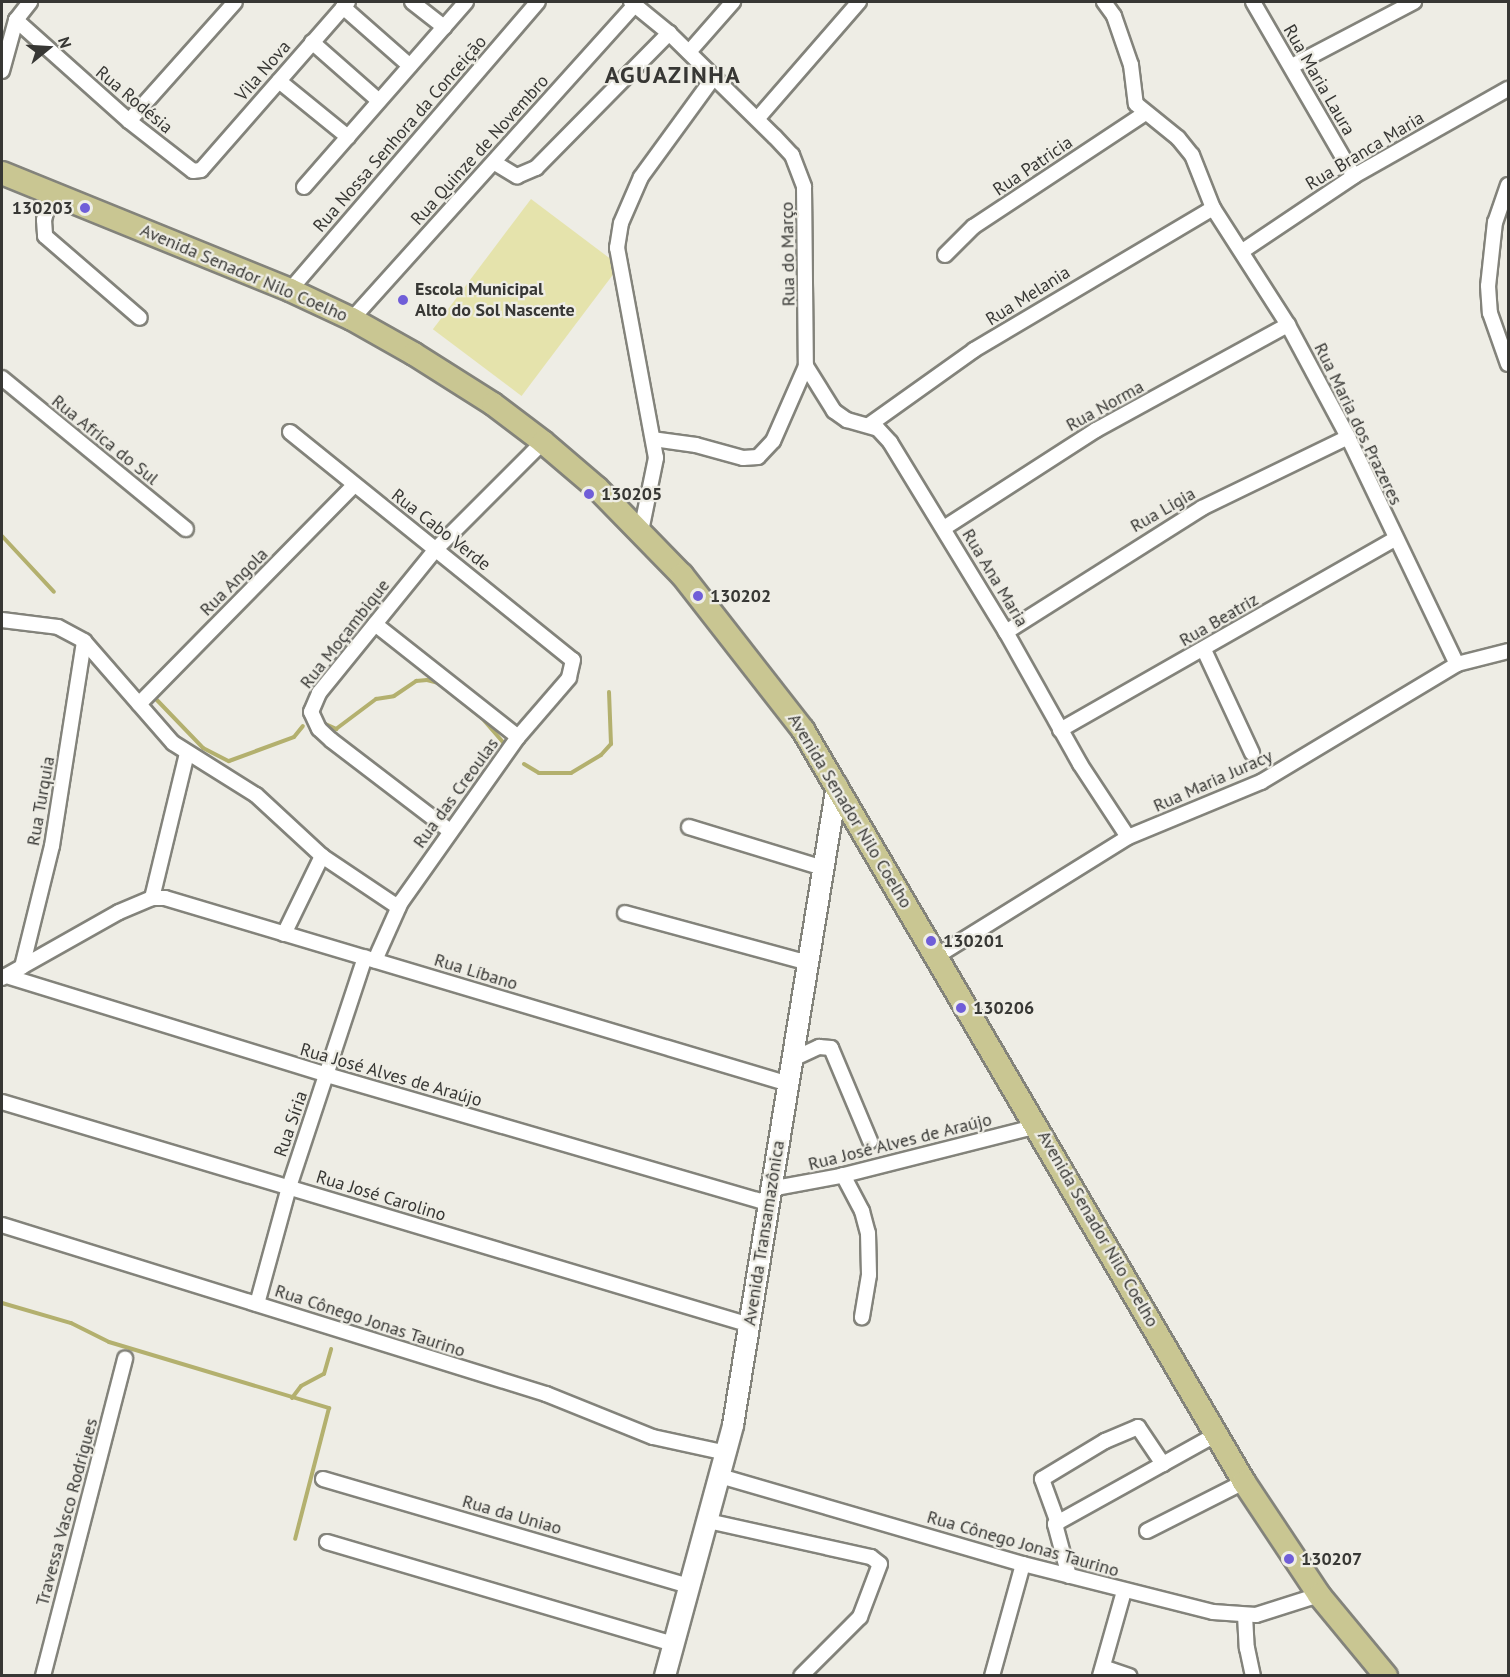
<!DOCTYPE html>
<html>
<head>
<meta charset="utf-8">
<style>
	body { margin:0 }
	#map { position:relative; width:1510px; height:1677px; overflow:hidden; background:#eeede5; font-family:"PT Sans",sans-serif }
	div>[style] { position:absolute }
	[style*='--x'] { left:calc(var(--x)*1px); top:calc(var(--y)*1px); width:calc(var(--w)*1px); rotate:calc(var(--a)*1deg) }
	.green>* { inset:0; background:#e5e3ac; transform-origin:0 0 }
	.stream>* { height:4px; margin:-2px; padding:0 2px; transform-origin:2px; border-radius:2px; background:#b3b06e }
	.roads { filter:drop-shadow(2px 0 #83837b) drop-shadow(-2px 0 #83837b) drop-shadow(0 2px #83837b) drop-shadow(0 -2px #83837b) }
	.street>* { height:14px; margin:-7px; padding:0 7px; transform-origin:7px; border-radius:7px; background:#fff }
	.secondary>* { height:20px; margin:-10px; padding:0 10px; transform-origin:10px; border-radius:10px; background:#fff }
	.primary>* { height:22px; margin:-11px; padding:0 11px; transform-origin:11px; border-radius:11px; background:#c9c692 }
	.dots>* { width:16px; height:16px; translate:-50% -50%; box-sizing:border-box; border:3px solid #eeede5; border-radius:50% }
	span { translate:-50% -50%; white-space:nowrap; text-align:center; line-height:1.15; -webkit-text-stroke:4.5px #eeede5; paint-order:stroke }
	.street-label { font-size:18px; color:#373734 }
	.poi-label { font-size:18px; color:#373734; font-weight:700 }
	.right { translate:-100% -50%; text-align:right }
	.left { translate:0 -50%; text-align:left }
	.district-label { font-size:24px; color:#373734; font-weight:700; letter-spacing:1.5px }
	.frame { position:absolute; inset:0; border:3px solid #373734; pointer-events:none }
	.north { position:absolute; left:18px; top:18px; width:60px; height:60px; -webkit-text-stroke:4px #eeede5; paint-order:stroke; rotate:72deg; font-size:16px; font-weight:700; line-height:24px; text-align:center; color:#373734 }
	.north::after { content:''; display:block; margin:auto; width:21px; height:27px; background:#373734; clip-path:polygon(50% 0,100% 100%,50% 72%,0 100%) }
</style>
</head>
<body>
<div id="map">
	<div class="green">
		<div style="left:531px;top:199px;width:111px;height:163px;rotate:37deg"></div>
	</div>
	<div class="stream">
		<div style="--x:2;--y:536;--w:76;--a:47.1"></div>
		<div style="--x:154;--y:697;--w:71;--a:46.1"></div>
		<div style="--x:203;--y:748;--w:29;--a:27"></div>
		<div style="--x:229;--y:761;--w:69;--a:-20.3"></div>
		<div style="--x:294;--y:737;--w:14;--a:-51"></div>
		<div style="--x:321;--y:722;--w:17;--a:25"></div>
		<div style="--x:336;--y:729;--w:50;--a:-36.9"></div>
		<div style="--x:376;--y:699;--w:18;--a:-9"></div>
		<div style="--x:394;--y:696;--w:27;--a:-34"></div>
		<div style="--x:416;--y:681;--w:11;--a:-5"></div>
		<div style="--x:427;--y:680;--w:11;--a:15"></div>
		<div style="--x:438;--y:683;--w:56;--a:38.5"></div>
		<div style="--x:482;--y:718;--w:40;--a:49"></div>
		<div style="--x:524;--y:764;--w:17;--a:31"></div>
		<div style="--x:539;--y:773;--w:32;--a:0"></div>
		<div style="--x:571;--y:773;--w:35;--a:-31"></div>
		<div style="--x:601;--y:755;--w:15;--a:-48"></div>
		<div style="--x:611;--y:744;--w:52;--a:-92.2"></div>
		<div style="--x:2;--y:1303;--w:72;--a:16.2"></div>
		<div style="--x:71;--y:1323;--w:42;--a:26.6"></div>
		<div style="--x:109;--y:1342;--w:230;--a:16.7"></div>
		<div style="--x:329;--y:1408;--w:135;--a:104.5"></div>
		<div style="--x:292;--y:1398;--w:15;--a:-53"></div>
		<div style="--x:301;--y:1386;--w:26;--a:-28"></div>
		<div style="--x:324;--y:1374;--w:26;--a:-74"></div>
	</div>
	<div class="roads">
		<div class="street">
			<div style="--x:412;--y:2;--w:41;--a:38"></div>
			<div style="--x:631;--y:2;--w:49;--a:39.2"></div>
			<div style="--x:669;--y:33;--w:148;--a:44.5"></div>
			<div style="--x:775;--y:137;--w:25;--a:47"></div>
			<div style="--x:792;--y:155;--w:34;--a:69"></div>
			<div style="--x:804;--y:187;--w:179;--a:89.4"></div>
			<div style="--x:806;--y:366;--w:82;--a:113.7"></div>
			<div style="--x:773;--y:441;--w:22;--a:133"></div>
			<div style="--x:758;--y:457;--w:15;--a:176"></div>
			<div style="--x:743;--y:458;--w:49;--a:-164.5"></div>
			<div style="--x:696;--y:445;--w:43;--a:-172.1"></div>
			<div style="--x:1104;--y:2;--w:17;--a:54"></div>
			<div style="--x:1114;--y:16;--w:52;--a:70.9"></div>
			<div style="--x:1131;--y:65;--w:39;--a:83"></div>
			<div style="--x:1136;--y:104;--w:54;--a:39"></div>
			<div style="--x:1178;--y:138;--w:22;--a:51"></div>
			<div style="--x:1192;--y:155;--w:57;--a:68.4"></div>
			<div style="--x:1213;--y:208;--w:139;--a:57.3"></div>
			<div style="--x:1288;--y:325;--w:127;--a:61.8"></div>
			<div style="--x:1348;--y:437;--w:252;--a:64.4"></div>
			<div style="--x:1253;--y:2;--w:201;--a:59.9"></div>
			<div style="--x:343;--y:7;--w:89;--a:41.4"></div>
			<div style="--x:16;--y:20;--w:152;--a:41.8"></div>
			<div style="--x:129;--y:121;--w:81;--a:38"></div>
			<div style="--x:193;--y:171;--w:8;--a:-7"></div>
			<div style="--x:201;--y:170;--w:223;--a:-48.8"></div>
			<div style="--x:312;--y:42;--w:89;--a:41.4"></div>
			<div style="--x:689;--y:52;--w:67;--a:-48.7"></div>
			<div style="--x:1292;--y:66;--w:138;--a:-27.7"></div>
			<div style="--x:2;--y:71;--w:53;--a:-74.6"></div>
			<div style="--x:16;--y:20;--w:23;--a:-52"></div>
			<div style="--x:279;--y:81;--w:89;--a:39.1"></div>
			<div style="--x:758;--y:118;--w:154;--a:-49"></div>
			<div style="--x:129;--y:121;--w:159;--a:-48.3"></div>
			<div style="--x:495;--y:163;--w:26;--a:31"></div>
			<div style="--x:517;--y:176;--w:21;--a:-23"></div>
			<div style="--x:536;--y:168;--w:190;--a:-45.4"></div>
			<div style="--x:1508;--y:185;--w:39;--a:109"></div>
			<div style="--x:1495;--y:222;--w:64;--a:96.2"></div>
			<div style="--x:1488;--y:286;--w:27;--a:86"></div>
			<div style="--x:1490;--y:313;--w:54;--a:70.6"></div>
			<div style="--x:304;--y:187;--w:246;--a:-48.8"></div>
			<div style="--x:51;--y:194;--w:27;--a:105"></div>
			<div style="--x:44;--y:220;--w:16;--a:86"></div>
			<div style="--x:45;--y:236;--w:125;--a:40.8"></div>
			<div style="--x:1244;--y:250;--w:133;--a:-33.9"></div>
			<div style="--x:1354;--y:176;--w:177;--a:-29.5"></div>
			<div style="--x:945;--y:255;--w:40;--a:-45"></div>
			<div style="--x:973;--y:227;--w:206;--a:-33.5"></div>
			<div style="--x:290;--y:290;--w:380;--a:-49.3"></div>
			<div style="--x:352;--y:319;--w:423;--a:-48"></div>
			<div style="--x:806;--y:366;--w:53;--a:58.1"></div>
			<div style="--x:834;--y:411;--w:16;--a:35"></div>
			<div style="--x:847;--y:420;--w:32;--a:16"></div>
			<div style="--x:878;--y:429;--w:18;--a:47"></div>
			<div style="--x:890;--y:442;--w:223;--a:58.6"></div>
			<div style="--x:1006;--y:632;--w:151;--a:60.7"></div>
			<div style="--x:1080;--y:764;--w:87;--a:56.7"></div>
			<div style="--x:2;--y:378;--w:238;--a:39.4"></div>
			<div style="--x:869;--y:425;--w:129;--a:-35.5"></div>
			<div style="--x:974;--y:350;--w:278;--a:-30.7"></div>
			<div style="--x:290;--y:432;--w:363;--a:38.9"></div>
			<div style="--x:573;--y:660;--w:18;--a:103"></div>
			<div style="--x:569;--y:678;--w:78;--a:130.8"></div>
			<div style="--x:518;--y:737;--w:202;--a:125.3"></div>
			<div style="--x:401;--y:902;--w:64;--a:114.1"></div>
			<div style="--x:944;--y:528;--w:181;--a:-32.8"></div>
			<div style="--x:1096;--y:430;--w:219;--a:-28.7"></div>
			<div style="--x:641;--y:531;--w:75;--a:-78.4"></div>
			<div style="--x:656;--y:458;--w:214;--a:-100.5"></div>
			<div style="--x:617;--y:248;--w:25;--a:-81"></div>
			<div style="--x:621;--y:223;--w:50;--a:-66.5"></div>
			<div style="--x:641;--y:177;--w:124;--a:-53.9"></div>
			<div style="--x:2;--y:620;--w:56;--a:7.1"></div>
			<div style="--x:58;--y:627;--w:30;--a:28"></div>
			<div style="--x:84;--y:641;--w:135;--a:48.9"></div>
			<div style="--x:173;--y:743;--w:98;--a:32.1"></div>
			<div style="--x:256;--y:795;--w:90;--a:42.7"></div>
			<div style="--x:322;--y:856;--w:92;--a:33.9"></div>
			<div style="--x:375;--y:624;--w:182;--a:38.3"></div>
			<div style="--x:1006;--y:632;--w:232;--a:-32.3"></div>
			<div style="--x:1202;--y:508;--w:162;--a:-25.9"></div>
			<div style="--x:1204;--y:650;--w:114;--a:65"></div>
			<div style="--x:139;--y:704;--w:307;--a:-45.5"></div>
			<div style="--x:1060;--y:730;--w:386;--a:-29.7"></div>
			<div style="--x:689;--y:827;--w:140;--a:17"></div>
			<div style="--x:450;--y:831;--w:150;--a:-142.6"></div>
			<div style="--x:331;--y:740;--w:16;--a:-137"></div>
			<div style="--x:319;--y:729;--w:19;--a:-115"></div>
			<div style="--x:311;--y:712;--w:21;--a:-67"></div>
			<div style="--x:319;--y:693;--w:186;--a:-50.9"></div>
			<div style="--x:436;--y:549;--w:151;--a:-45"></div>
			<div style="--x:152;--y:898;--w:149;--a:-76.4"></div>
			<div style="--x:625;--y:913;--w:191;--a:15.2"></div>
			<div style="--x:284;--y:934;--w:87;--a:-64"></div>
			<div style="--x:937;--y:956;--w:225;--a:-31.9"></div>
			<div style="--x:1128;--y:837;--w:144;--a:-22.5"></div>
			<div style="--x:1261;--y:782;--w:229;--a:-31"></div>
			<div style="--x:1457;--y:664;--w:53;--a:-14.3"></div>
			<div style="--x:22;--y:967;--w:125;--a:-76.1"></div>
			<div style="--x:52;--y:846;--w:207;--a:-81.1"></div>
			<div style="--x:6;--y:976;--w:336;--a:17.1"></div>
			<div style="--x:327;--y:1075;--w:458;--a:16.2"></div>
			<div style="--x:2;--y:978;--w:134;--a:-29.4"></div>
			<div style="--x:119;--y:912;--w:36;--a:-23"></div>
			<div style="--x:152;--y:898;--w:13;--a:0"></div>
			<div style="--x:165;--y:898;--w:651;--a:16.6"></div>
			<div style="--x:793;--y:1059;--w:29;--a:-25"></div>
			<div style="--x:819;--y:1047;--w:12;--a:5"></div>
			<div style="--x:831;--y:1048;--w:101;--a:67.2"></div>
			<div style="--x:2;--y:1102;--w:781;--a:16.6"></div>
			<div style="--x:843;--y:1175;--w:41;--a:62.2"></div>
			<div style="--x:862;--y:1211;--w:23;--a:75"></div>
			<div style="--x:868;--y:1233;--w:42;--a:88.6"></div>
			<div style="--x:869;--y:1275;--w:43;--a:99.5"></div>
			<div style="--x:770;--y:1189;--w:71;--a:-10.5"></div>
			<div style="--x:840;--y:1176;--w:204;--a:-14.2"></div>
			<div style="--x:2;--y:1225;--w:570;--a:17.26"></div>
			<div style="--x:546;--y:1394;--w:115;--a:21.9"></div>
			<div style="--x:653;--y:1437;--w:76;--a:12.2"></div>
			<div style="--x:257;--y:1304;--w:121;--a:-74.7"></div>
			<div style="--x:289;--y:1187;--w:242;--a:-71.7"></div>
			<div style="--x:720;--y:1476;--w:316;--a:16.2"></div>
			<div style="--x:1023;--y:1564;--w:196;--a:14.2"></div>
			<div style="--x:1213;--y:1612;--w:43;--a:4"></div>
			<div style="--x:1256;--y:1615;--w:66;--a:-17.6"></div>
			<div style="--x:323;--y:1479;--w:382;--a:16.3"></div>
			<div style="--x:708;--y:1521;--w:167;--a:12.5"></div>
			<div style="--x:871;--y:1557;--w:11;--a:38"></div>
			<div style="--x:880;--y:1564;--w:57;--a:110.7"></div>
			<div style="--x:860;--y:1617;--w:83;--a:135"></div>
			<div style="--x:1058;--y:1523;--w:47;--a:-110"></div>
			<div style="--x:1042;--y:1479;--w:74;--a:-31.1"></div>
			<div style="--x:1105;--y:1441;--w:36;--a:-23"></div>
			<div style="--x:1138;--y:1427;--w:45;--a:56"></div>
			<div style="--x:1147;--y:1531;--w:109;--a:-26.8"></div>
			<div style="--x:327;--y:1542;--w:362;--a:16.4"></div>
			<div style="--x:1069;--y:1576;--w:54;--a:-105.1"></div>
			<div style="--x:1055;--y:1524;--w:185;--a:-29.1"></div>
			<div style="--x:1245;--y:1615;--w:33;--a:87"></div>
			<div style="--x:1247;--y:1648;--w:29;--a:78"></div>
			<div style="--x:1103;--y:1667;--w:28;--a:19"></div>
			<div style="--x:43;--y:1676;--w:328;--a:-75.5"></div>
			<div style="--x:992;--y:1676;--w:116;--a:-74.5"></div>
			<div style="--x:1100;--y:1676;--w:88;--a:-74.2"></div>
		</div>
		<div class="secondary">
			<div style="--x:665;--y:1676;--w:260;--a:-74.8"></div>
			<div style="--x:733;--y:1425;--w:648;--a:-80.77"></div>
		</div>
		<div class="primary">
			<div style="--x:2;--y:173;--w:311;--a:22.1"></div>
			<div style="--x:290;--y:290;--w:68;--a:25.1"></div>
			<div style="--x:352;--y:319;--w:71;--a:29.4"></div>
			<div style="--x:414;--y:354;--w:93;--a:32.3"></div>
			<div style="--x:493;--y:404;--w:63;--a:37.2"></div>
			<div style="--x:543;--y:442;--w:71;--a:40.4"></div>
			<div style="--x:597;--y:488;--w:122;--a:45.7"></div>
			<div style="--x:682;--y:575;--w:197;--a:52"></div>
			<div style="--x:803;--y:730;--w:872;--a:59.61"></div>
			<div style="--x:1244;--y:1482;--w:136;--a:56.4"></div>
			<div style="--x:1319;--y:1595;--w:105;--a:50.4"></div>
		</div>
	</div>
	<div class="dots">
		<div style="left:85px;top:208px;background:#705ed8"></div>
		<div style="left:403px;top:300px;background:#705ed8"></div>
		<div style="left:589px;top:494px;background:#705ed8"></div>
		<div style="left:698px;top:596px;background:#705ed8"></div>
		<div style="left:931px;top:941px;background:#705ed8"></div>
		<div style="left:961px;top:1008px;background:#705ed8"></div>
		<div style="left:1289px;top:1559px;background:#705ed8"></div>
	</div>
	<div class="street-label">
		<span style="left:263px;top:71px;rotate:-49deg">Vila Nova</span>
		<span style="left:1319px;top:80px;rotate:60deg">Rua Maria Laura</span>
		<span style="left:134px;top:100px;rotate:40deg">Rua Rodésia</span>
		<span style="left:400px;top:134px;rotate:-49deg">Rua Nossa Senhora da Conceição</span>
		<span style="left:480px;top:150px;rotate:-48deg">Rua Quinze de Novembro</span>
		<span style="left:1365px;top:151px;rotate:-31deg">Rua Branca Maria</span>
		<span style="left:1033px;top:166px;rotate:-34deg">Rua Patricia</span>
		<span style="left:788px;top:254px;rotate:-91deg">Rua do Março</span>
		<span style="left:244px;top:273px;rotate:23deg">Avenida Senador Nilo Coelho</span>
		<span style="left:1028px;top:296px;rotate:-32deg">Rua Melania</span>
		<span style="left:1105px;top:406px;rotate:-29deg">Rua Norma</span>
		<span style="left:1358px;top:424px;rotate:64deg">Rua Maria dos Prazeres</span>
		<span style="left:105px;top:440px;rotate:39deg">Rua Africa do Sul</span>
		<span style="left:1163px;top:510px;rotate:-30deg">Rua Ligia</span>
		<span style="left:441px;top:530px;rotate:38deg">Rua Cabo Verde</span>
		<span style="left:995px;top:578px;rotate:59deg">Rua Ana Maria</span>
		<span style="left:234px;top:582px;rotate:-45deg">Rua Angola</span>
		<span style="left:1219px;top:620px;rotate:-30deg">Rua Beatriz</span>
		<span style="left:345px;top:634px;rotate:-52deg">Rua Moçambique</span>
		<span style="left:1213px;top:781px;rotate:-24deg">Rua Maria Juracy</span>
		<span style="left:456px;top:793px;rotate:-54deg">Rua das Creoulas</span>
		<span style="left:41px;top:801px;rotate:-80deg">Rua Turquia</span>
		<span style="left:850px;top:811px;rotate:59deg">Avenida Senador Nilo Coelho</span>
		<span style="left:476px;top:972px;rotate:17deg">Rua Líbano</span>
		<span style="left:391px;top:1075px;rotate:16deg">Rua José Alves de Araújo</span>
		<span style="left:291px;top:1124px;rotate:-71deg">Rua Síria</span>
		<span style="left:900px;top:1142px;rotate:-14deg">Rua José Alves de Araújo</span>
		<span style="left:381px;top:1196px;rotate:17deg">Rua José Carolino</span>
		<span style="left:1098px;top:1229px;rotate:60deg">Avenida Senador Nilo Coelho</span>
		<span style="left:764px;top:1233px;rotate:-81deg">Avenida Transamazônica</span>
		<span style="left:370px;top:1321px;rotate:18deg">Rua Cônego Jonas Taurino</span>
		<span style="left:67px;top:1512px;rotate:-75deg">Travessa Vasco Rodrigues</span>
		<span style="left:512px;top:1515px;rotate:16deg">Rua da Uniao</span>
		<span style="left:1023px;top:1544px;rotate:16deg">Rua Cônego Jonas Taurino</span>
	</div>
	<div class="poi-label">
		<span class="right" style="left:73px;top:208px">130203</span>
		<span class="left" style="left:415px;top:300px">Escola Municipal<br>Alto do Sol Nascente</span>
		<span class="left" style="left:601px;top:494px">130205</span>
		<span class="left" style="left:710px;top:596px">130202</span>
		<span class="left" style="left:943px;top:941px">130201</span>
		<span class="left" style="left:973px;top:1008px">130206</span>
		<span class="left" style="left:1301px;top:1559px">130207</span>
	</div>
	<div class="district-label">
		<span style="left:673px;top:75px">AGUAZINHA</span>
	</div>
	<div class="frame"></div>
	<div class="north">N</div>
</div>
</body>
</html>
